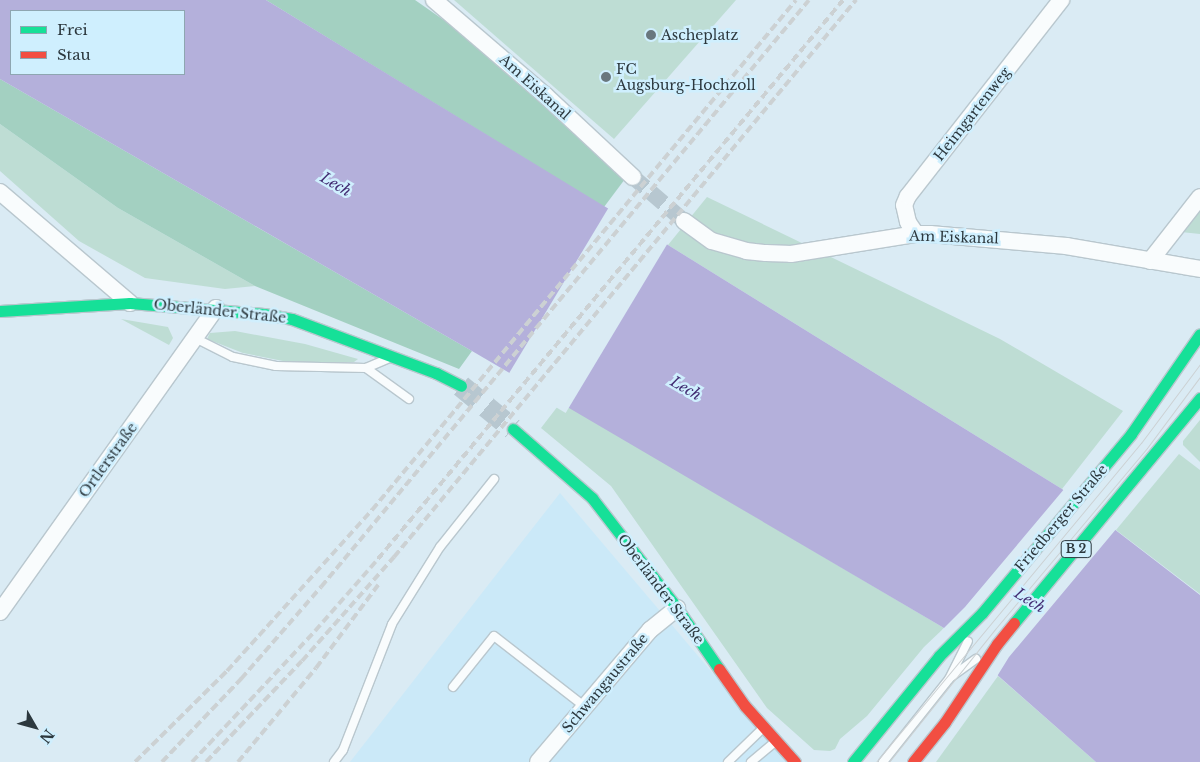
<!DOCTYPE html>
<html>
<head>
<meta charset="utf-8">
<style>
	body { margin:0 }
	#map { position:relative; width:1200px; height:762px; overflow:hidden; background:#daebf4; font-family:"Libre Baskerville",serif }
	div>[style] { position:absolute }
	[style*='--x'] { left:calc(var(--x)*1px); top:calc(var(--y)*1px); width:calc(var(--w)*1px); rotate:calc(var(--a)*1deg) }
	.built>* { inset:0; background:#cbe9f8 }
	.green>* { inset:0; background:#beddd4 }
	.forest>* { inset:0; background:#a3d0c1 }
	.water>* { inset:0; background:#b4b0db }
	.pier>* { inset:0; background:#daebf4; transform-origin:0 0 }
	.street-tunnel>* { height:16px; margin-top:-8px; transform-origin:0; background:repeating-linear-gradient(90deg,#b7c7d0 0 16px,transparent 0 24px) }
	.secondary-tunnel>* { height:22px; margin-top:-11px; transform-origin:0; background:repeating-linear-gradient(90deg,#b7c7d0 0 22px,transparent 0 33px) }
	.roads { filter:drop-shadow(1px 0 #b9c7ce) drop-shadow(-1px 0 #b9c7ce) drop-shadow(0 1px #b9c7ce) drop-shadow(0 -1px #b9c7ce) }
	.lane>* { height:8px; margin:-4px; padding:0 4px; transform-origin:4px; border-radius:4px; background:#f9fcfd }
	.street>* { height:16px; margin:-8px; padding:0 8px; transform-origin:8px; border-radius:8px; background:#f9fcfd }
	.fast>* { height:11px; margin:-5.5px; padding:0 5.5px; transform-origin:5.5px; border-radius:5.5px; background:#16e098 }
	.jam>* { height:11px; margin:-5.5px; padding:0 5.5px; transform-origin:5.5px; border-radius:5.5px; background:#f24e42 }
	.tram>* { height:1px; margin:-0.5px; padding:0 0.5px; transform-origin:0.5px; border-radius:0.5px; background:#ccd1d3 }
	.rail>* { height:4px; margin-top:-2px; transform-origin:0; background:repeating-linear-gradient(90deg,#ccd1d3 0 8px,transparent 0 12px) }
	.dots>* { width:14px; height:14px; translate:-50% -50%; box-sizing:border-box; border:2px solid #cfeffe; border-radius:50% }
	span { translate:-50% -50%; white-space:nowrap; text-align:center; line-height:1.15; -webkit-text-stroke:5px #cfeffe; paint-order:stroke }
	.shield-label span { padding:1px 4px; background:#cfeffe; border:1px solid; border-radius:4px; -webkit-text-stroke-width:0 }
	.shield-label { font-size:12px; color:#2c383e; font-weight:700 }
	.poi-label { font-size:14px; color:#2c383e }
	.left { translate:0 -50%; text-align:left }
	.street-label { font-size:14px; color:#2c383e }
	.water-label { font-size:15px; color:#432d73; font-style:italic }
	.legend { position:absolute; left:10px; top:10px; width:175px; height:65px; box-sizing:border-box; background:#cfeffe; border:1px solid #8ea6b1; margin:0; padding:6px 9px; list-style:none; font-size:15px; color:#2c383e }
	.legend li { display:flex; align-items:center; gap:10px; height:25px }
	.legend b { width:25px; border:1px solid #8ea6b1 }
	.north { position:absolute; left:10px; top:702px; width:50px; height:50px; -webkit-text-stroke:4px #cfeffe; paint-order:stroke; rotate:128deg; font-size:14px; font-weight:700; line-height:20px; text-align:center; color:#2c383e }
	.north::after { content:''; display:block; margin:auto; width:18px; height:22px; background:#2c383e; clip-path:polygon(50% 0,100% 100%,50% 72%,0 100%) }
</style>
</head>
<body>
<div id="map">
	<div class="built">
		<div style="clip-path:polygon(560px 493px,788px 762px,350px 762px)"></div>
	</div>
	<div class="green">
		<div style="clip-path:polygon(454px 0,736px 0,614px 139px)"></div>
		<div style="clip-path:polygon(0 124px,118px 208px,255px 286px,225px 289px,145px 278px,79px 241px,0 171px)"></div>
		<div style="clip-path:polygon(707px 197px,1000px 339px,1123px 411px,1062px 489px,668px 245px)"></div>
		<div style="clip-path:polygon(1200px 207px,1200px 234px,1181px 232px)"></div>
		<div style="clip-path:polygon(121px 319px,168px 327px,173px 338px,169px 345px)"></div>
		<div style="clip-path:polygon(235px 331px,305px 344px,358px 359px,354px 362px,288px 362px,243px 353px,207px 339px,210px 333px)"></div>
		<div style="clip-path:polygon(561px 402px,944px 628px,924px 647px,867px 716px,840px 739px,835px 749px,830px 751px,814px 750px,767px 708px,611px 486px,541px 428px)"></div>
		<div style="clip-path:polygon(1200px 420px,1200px 462px,1183px 445px,1183px 441px)"></div>
		<div style="clip-path:polygon(1179px 454px,1200px 470px,1200px 594px,1116px 530px)"></div>
		<div style="clip-path:polygon(998px 676px,1096px 762px,936px 762px)"></div>
	</div>
	<div class="forest">
		<div style="clip-path:polygon(266px 0,415px 0,448px 23px,628px 175px,604px 207px)"></div>
		<div style="clip-path:polygon(0 79px,262px 230px,472px 351px,459px 369px,255px 286px,118px 208px,0 124px)"></div>
	</div>
	<div class="water">
		<div style="clip-path:polygon(evenodd,0 0,266px 0,668px 245px,1062px 489px,1200px 595px,1200px 762px,1096px 762px,944px 628px,472px 351px,0 79px,0 0,11px 11px,184px 11px,184px 74px,11px 74px,11px 11px)"></div>
	</div>
	<div class="pier">
		<div style="left:609px;top:207px;width:69px;height:199px;rotate:31deg"></div>
		<div style="clip-path:polygon(1065px 488px,1117px 528px,1009px 657px,996px 678px,942px 630px,965px 607px)"></div>
	</div>
	<div class="street-tunnel">
		<div style="--x:633;--y:177;--w:67;--a:40.8"></div>
	</div>
	<div class="secondary-tunnel">
		<div style="--x:461;--y:386;--w:67;--a:39.6"></div>
	</div>
	<div class="roads">
		<div class="lane">
			<div style="--x:195;--y:338;--w:42;--a:26.6"></div>
			<div style="--x:233;--y:357;--w:44;--a:11.8"></div>
			<div style="--x:276;--y:366;--w:90;--a:1.3"></div>
			<div style="--x:366;--y:368;--w:23;--a:-23"></div>
			<div style="--x:366;--y:368;--w:53;--a:35.8"></div>
			<div style="--x:951;--y:677;--w:31;--a:-36"></div>
			<div style="--x:453;--y:687;--w:65;--a:-51.2"></div>
			<div style="--x:494;--y:636;--w:114;--a:37.9"></div>
			<div style="--x:334;--y:762;--w:15;--a:-53"></div>
			<div style="--x:343;--y:750;--w:135;--a:-68.7"></div>
			<div style="--x:392;--y:624;--w:91;--a:-58.1"></div>
			<div style="--x:440;--y:547;--w:87;--a:-51.5"></div>
			<div style="--x:728;--y:762;--w:47;--a:-44.1"></div>
			<div style="--x:751;--y:762;--w:31;--a:-40"></div>
			<div style="--x:883;--y:762;--w:106;--a:-51.5"></div>
			<div style="--x:949;--y:679;--w:42;--a:-63.4"></div>
		</div>
		<div class="street">
			<div style="--x:434;--y:0;--w:146;--a:40.6"></div>
			<div style="--x:545;--y:95;--w:120;--a:43"></div>
			<div style="--x:0;--y:192;--w:171;--a:40.5"></div>
			<div style="--x:684;--y:221;--w:34;--a:36"></div>
			<div style="--x:712;--y:241;--w:35;--a:16"></div>
			<div style="--x:746;--y:251;--w:20;--a:6"></div>
			<div style="--x:766;--y:253;--w:25;--a:2"></div>
			<div style="--x:791;--y:254;--w:127;--a:-9.1"></div>
			<div style="--x:916;--y:234;--w:14;--a:0"></div>
			<div style="--x:930;--y:234;--w:137;--a:5"></div>
			<div style="--x:1066;--y:246;--w:136;--a:9.7"></div>
			<div style="--x:916;--y:234;--w:14;--a:-124"></div>
			<div style="--x:908;--y:222;--w:17;--a:-103"></div>
			<div style="--x:904;--y:205;--w:10;--a:-66"></div>
			<div style="--x:908;--y:196;--w:249;--a:-52"></div>
			<div style="--x:1150;--y:261;--w:81;--a:-52"></div>
			<div style="--x:0;--y:612;--w:373;--a:-54.6"></div>
			<div style="--x:538;--y:762;--w:173;--a:-49.7"></div>
			<div style="--x:650;--y:630;--w:35;--a:-39"></div>
		</div>
		<div class="fast">
			<div style="--x:0;--y:311;--w:130;--a:-3.5"></div>
			<div style="--x:130;--y:303;--w:134;--a:4.7"></div>
			<div style="--x:264;--y:314;--w:28;--a:10"></div>
			<div style="--x:292;--y:319;--w:154;--a:20.6"></div>
			<div style="--x:436;--y:373;--w:28;--a:27"></div>
			<div style="--x:513;--y:429;--w:105;--a:41.1"></div>
			<div style="--x:592;--y:498;--w:139;--a:52.3"></div>
			<div style="--x:677;--y:608;--w:74;--a:55.5"></div>
			<div style="--x:1014;--y:623;--w:292;--a:-50.4"></div>
			<div style="--x:853;--y:762;--w:136;--a:-50.9"></div>
			<div style="--x:939;--y:656;--w:61;--a:-45"></div>
			<div style="--x:982;--y:613;--w:233;--a:-50.2"></div>
			<div style="--x:1131;--y:434;--w:121;--a:-55.4"></div>
		</div>
		<div class="jam">
			<div style="--x:719;--y:669;--w:45;--a:54.9"></div>
			<div style="--x:745;--y:706;--w:75;--a:48.2"></div>
			<div style="--x:913;--y:762;--w:51;--a:-51.3"></div>
			<div style="--x:945;--y:722;--w:94;--a:-56.3"></div>
			<div style="--x:997;--y:644;--w:27;--a:-51"></div>
		</div>
	</div>
	<div class="tram">
		<div style="--x:876;--y:762;--w:415;--a:-50.3"></div>
		<div style="--x:1141;--y:443;--w:99;--a:-53.2"></div>
		<div style="--x:889;--y:762;--w:171;--a:-51.4"></div>
		<div style="--x:996;--y:628;--w:235;--a:-50"></div>
		<div style="--x:1147;--y:448;--w:89;--a:-53.3"></div>
	</div>
	<div class="rail">
		<div style="--x:135;--y:762;--w:129;--a:-44.7"></div>
		<div style="--x:227;--y:671;--w:217;--a:-48"></div>
		<div style="--x:372;--y:510;--w:663;--a:-50.26"></div>
		<div style="--x:162;--y:762;--w:115;--a:-46.4"></div>
		<div style="--x:241;--y:679;--w:122;--a:-49"></div>
		<div style="--x:321;--y:587;--w:763;--a:-50.26"></div>
		<div style="--x:192;--y:762;--w:180;--a:-46.8"></div>
		<div style="--x:315;--y:631;--w:96;--a:-48.8"></div>
		<div style="--x:378;--y:559;--w:727;--a:-50.24"></div>
		<div style="--x:206;--y:762;--w:139;--a:-46.5"></div>
		<div style="--x:302;--y:661;--w:139;--a:-48.5"></div>
		<div style="--x:394;--y:557;--w:724;--a:-50.33"></div>
		<div style="--x:238;--y:762;--w:122;--a:-50.3"></div>
		<div style="--x:316;--y:668;--w:104;--a:-53.2"></div>
	</div>
	<div class="dots">
		<div style="left:651px;top:35px;background:#69777e"></div>
		<div style="left:606px;top:77px;background:#69777e"></div>
	</div>
	<div class="shield-label">
		<span style="left:1076px;top:549px">B 2</span>
	</div>
	<div class="poi-label">
		<span class="left" style="left:661px;top:35px">Ascheplatz</span>
		<span class="left" style="left:616px;top:77px">FC<br>Augsburg-Hochzoll</span>
	</div>
	<div class="street-label">
		<span style="left:535px;top:87px;rotate:42deg">Am Eiskanal</span>
		<span style="left:972px;top:114px;rotate:-52deg">Heimgartenweg</span>
		<span style="left:954px;top:237px;rotate:2deg">Am Eiskanal</span>
		<span style="left:220px;top:311px;rotate:6deg">Oberländer Straße</span>
		<span style="left:108px;top:460px;rotate:-54deg">Ortlerstraße</span>
		<span style="left:1061px;top:518px;rotate:-50deg">Friedberger Straße</span>
		<span style="left:661px;top:589px;rotate:53deg">Oberländer Straße</span>
		<span style="left:605px;top:683px;rotate:-50deg">Schwangaustraße</span>
	</div>
	<div class="water-label">
		<span style="left:336px;top:184px;rotate:30deg">Lech</span>
		<span style="left:686px;top:388px;rotate:30deg">Lech</span>
		<span style="left:1030px;top:600px;rotate:32deg">Lech</span>
	</div>
	<ul class="legend">
	<li><b style="height:6px;background:#16e098"></b>Frei</li>
	<li><b style="height:6px;background:#f24e42"></b>Stau</li>
	</ul>
	<div class="north">N</div>
</div>
</body>
</html>
